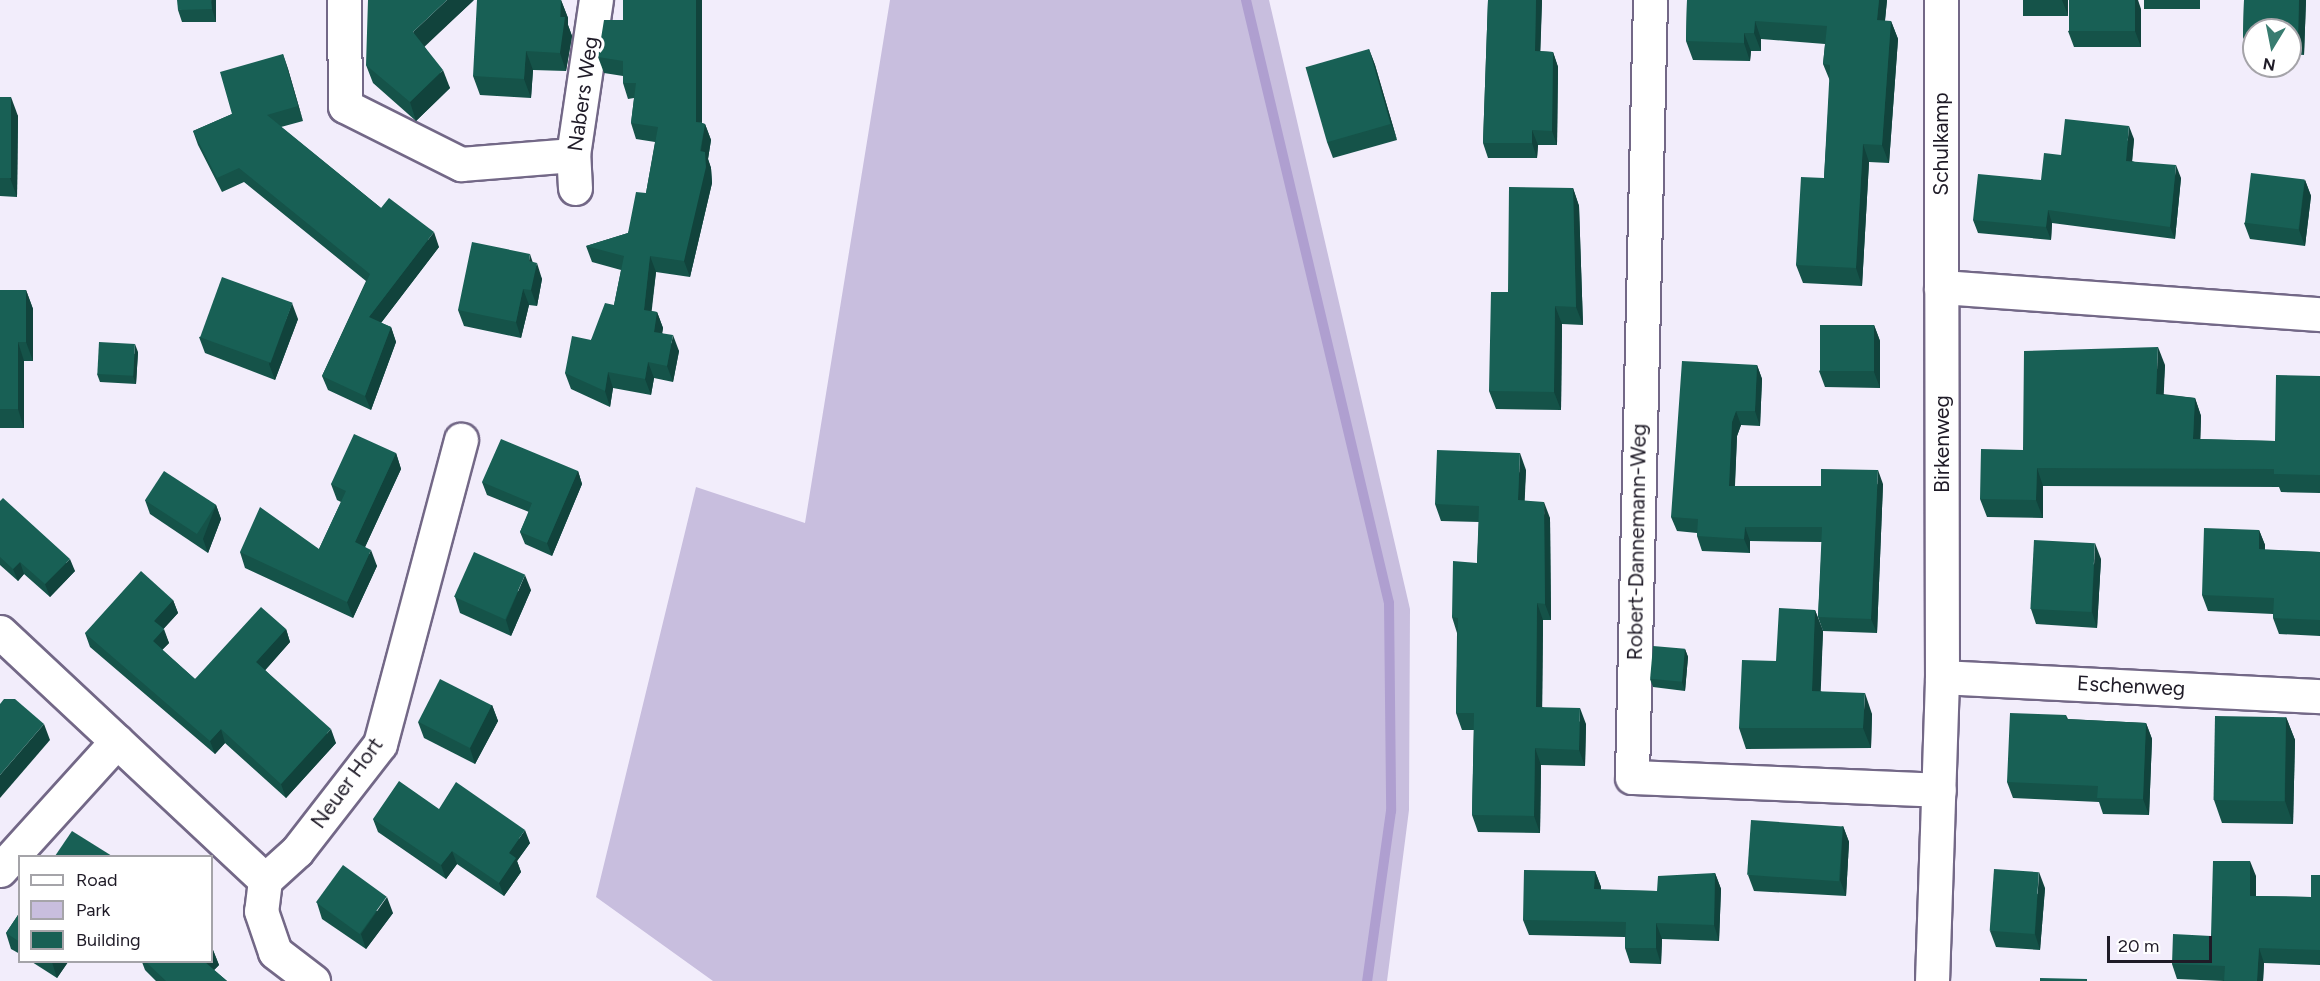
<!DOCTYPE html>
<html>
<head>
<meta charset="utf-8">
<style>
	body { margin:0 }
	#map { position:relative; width:2320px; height:981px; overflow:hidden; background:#f2edfb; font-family:Figtree,sans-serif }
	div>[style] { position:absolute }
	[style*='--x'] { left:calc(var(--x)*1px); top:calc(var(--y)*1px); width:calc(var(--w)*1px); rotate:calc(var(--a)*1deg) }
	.green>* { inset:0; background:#c8bede }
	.stream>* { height:10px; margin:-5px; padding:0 5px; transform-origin:5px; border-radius:5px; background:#af9fd0 }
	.roads { filter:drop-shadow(2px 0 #736887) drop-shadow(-2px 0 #736887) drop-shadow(0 2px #736887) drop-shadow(0 -2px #736887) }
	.street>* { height:33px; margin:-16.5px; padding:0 16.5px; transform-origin:16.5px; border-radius:16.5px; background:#fff }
	.wall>* { inset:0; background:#155349; transform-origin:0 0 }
	.shaded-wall>* { inset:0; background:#11433c; transform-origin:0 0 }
	.building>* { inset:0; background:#186055; transform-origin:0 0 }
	span { translate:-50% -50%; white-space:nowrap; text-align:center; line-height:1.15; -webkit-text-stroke:6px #fff; paint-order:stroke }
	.street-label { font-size:21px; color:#1f1b27 }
	.legend { position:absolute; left:18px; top:855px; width:195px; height:108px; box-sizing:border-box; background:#fff; border:2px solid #a5a4a9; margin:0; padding:8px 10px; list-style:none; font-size:18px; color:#1f1b27 }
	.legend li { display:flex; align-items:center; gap:12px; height:30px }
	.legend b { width:30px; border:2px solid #a5a4a9 }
	.north { position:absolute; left:2242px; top:18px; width:60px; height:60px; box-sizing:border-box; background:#fff; border:2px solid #a5a4a9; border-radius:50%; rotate:190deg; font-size:16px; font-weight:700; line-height:24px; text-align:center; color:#1f1b27 }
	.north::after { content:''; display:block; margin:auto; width:21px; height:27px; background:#387c70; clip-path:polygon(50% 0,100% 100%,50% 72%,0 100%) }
	.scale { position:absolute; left:2107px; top:936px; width:105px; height:27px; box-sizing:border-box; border:3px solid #1f1b27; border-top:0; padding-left:8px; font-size:18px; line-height:21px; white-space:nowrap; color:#1f1b27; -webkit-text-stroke:4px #fff; paint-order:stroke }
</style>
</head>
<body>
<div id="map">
	<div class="green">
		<div style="clip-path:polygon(890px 0,1269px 0,1410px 609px,1409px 810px,1387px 981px,713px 981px,596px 897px,696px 487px,805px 523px)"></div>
	</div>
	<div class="stream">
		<div style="--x:1246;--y:0;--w:620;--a:76.66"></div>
		<div style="--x:1389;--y:603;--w:208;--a:89.4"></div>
		<div style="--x:1391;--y:811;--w:172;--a:98"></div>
	</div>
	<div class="roads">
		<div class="street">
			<div style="--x:344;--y:0;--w:106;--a:89.5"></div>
			<div style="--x:345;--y:106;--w:130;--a:26.6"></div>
			<div style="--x:461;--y:164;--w:112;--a:-4.6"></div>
			<div style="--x:1650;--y:0;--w:777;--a:91.33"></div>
			<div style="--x:1632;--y:777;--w:307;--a:2.4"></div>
			<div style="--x:1941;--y:0;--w:287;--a:90"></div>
			<div style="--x:575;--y:188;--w:33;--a:-93"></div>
			<div style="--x:573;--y:155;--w:157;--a:-81.6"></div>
			<div style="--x:0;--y:632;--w:363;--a:43.1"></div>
			<div style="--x:265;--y:880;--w:43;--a:-42.2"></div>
			<div style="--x:297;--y:851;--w:135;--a:-52.2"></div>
			<div style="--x:380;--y:744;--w:315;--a:-75.1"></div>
			<div style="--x:1942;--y:677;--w:378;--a:2.9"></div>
			<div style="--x:0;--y:870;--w:174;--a:-47.8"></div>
			<div style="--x:265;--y:880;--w:31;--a:97"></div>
			<div style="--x:261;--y:911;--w:43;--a:71.1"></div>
			<div style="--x:275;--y:952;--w:48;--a:37.3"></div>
			<div style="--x:1932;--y:981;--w:304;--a:-88.1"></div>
			<div style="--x:1942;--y:677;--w:390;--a:-90.1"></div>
			<div style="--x:1941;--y:287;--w:380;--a:4.1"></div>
		</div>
	</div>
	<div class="wall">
		<div style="clip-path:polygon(216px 0,216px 22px,182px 22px,178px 10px)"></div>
		<div style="clip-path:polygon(474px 0,424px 46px,450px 88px,416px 121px,373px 83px,366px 65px)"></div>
		<div style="clip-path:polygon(561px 0,568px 18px,568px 25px,572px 36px,566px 71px,533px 70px,531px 98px,480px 95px,473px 76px)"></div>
		<div style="clip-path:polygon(702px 0,702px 123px,705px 124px,711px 140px,708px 159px,711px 168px,712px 183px,690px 277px,656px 272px,651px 311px,657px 312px,663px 328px,662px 333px,679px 351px,673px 382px,654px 378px,651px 395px,613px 388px,610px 407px,571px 389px,565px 373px,591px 340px,614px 305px,621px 270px,592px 262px,586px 246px,628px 233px,646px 193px,655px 142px,636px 139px,631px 123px,634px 98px,628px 99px,623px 83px,623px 76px,604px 73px,598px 57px,623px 20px)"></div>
		<div style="clip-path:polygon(1488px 0,1542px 0,1540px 51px,1553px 52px,1558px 67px,1557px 145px,1538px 145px,1537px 158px,1488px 158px,1483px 143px)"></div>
		<div style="clip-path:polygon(1687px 0,1887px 0,1885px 21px,1891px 21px,1898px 39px,1889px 163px,1869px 162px,1862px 286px,1803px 283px,1796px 265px,1824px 178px,1830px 81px,1823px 64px,1825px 44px,1761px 39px,1761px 51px,1751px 51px,1750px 61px,1693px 60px,1686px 41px)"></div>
		<div style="left:2023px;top:0;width:45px;height:16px"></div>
		<div style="left:2144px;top:0;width:56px;height:9px"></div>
		<div style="clip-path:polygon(2244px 0,2306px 0,2304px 55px,2290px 54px,2290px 30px,2254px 30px,2254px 53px,2249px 53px,2243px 37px)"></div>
		<div style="clip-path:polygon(2141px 9px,2141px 47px,2074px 47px,2068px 31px)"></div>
		<div style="clip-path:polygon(1369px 49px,1375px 65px,1397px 140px,1333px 158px,1327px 142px)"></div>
		<div style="clip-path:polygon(283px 54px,288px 69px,303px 121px,281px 127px,381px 208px,439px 247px,381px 323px,391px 327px,396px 342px,371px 410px,328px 390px,322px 376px,366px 281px,244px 182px,222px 192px,198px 145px,193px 131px,232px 114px)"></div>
		<div style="clip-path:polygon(0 97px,18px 116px,17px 197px,0 196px)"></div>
		<div style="clip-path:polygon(2134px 139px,2132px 161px,2181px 178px,2175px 239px,2052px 223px,2051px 240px,1978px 233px,1973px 220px,2041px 180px,2061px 155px)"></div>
		<div style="clip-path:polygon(2305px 180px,2311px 196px,2305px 246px,2250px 239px,2244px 223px)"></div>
		<div style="clip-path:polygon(1573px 188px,1579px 206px,1583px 325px,1562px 324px,1561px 410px,1496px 409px,1489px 391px)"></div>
		<div style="clip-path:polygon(533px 262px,542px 279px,537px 306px,529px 305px,521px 338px,464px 326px,458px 310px)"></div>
		<div style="clip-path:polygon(0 290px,26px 290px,33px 309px,33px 361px,24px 361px,24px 428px,0 428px)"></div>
		<div style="clip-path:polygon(298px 319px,275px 380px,205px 353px,199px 337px)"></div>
		<div style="clip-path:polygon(1874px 325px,1880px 341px,1880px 388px,1825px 387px,1819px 371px)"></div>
		<div style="clip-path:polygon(138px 352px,136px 384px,100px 382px,97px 374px)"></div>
		<div style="clip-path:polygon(1757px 365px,1762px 379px,1760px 426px,1741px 425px,1737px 436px,1735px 486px,1821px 486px,1883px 484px,1877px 633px,1823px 631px,1818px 617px,1822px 542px,1750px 541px,1750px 553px,1702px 551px,1697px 536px,1697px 533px,1677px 531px,1671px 517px)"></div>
		<div style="clip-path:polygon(2165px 365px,2163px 394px,2195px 398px,2201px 416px,2200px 439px,2275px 441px,2320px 376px,2320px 493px,2281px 492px,2279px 487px,2043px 486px,2043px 518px,1987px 517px,1980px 499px,2023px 450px)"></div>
		<div style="clip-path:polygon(396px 453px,401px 469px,365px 547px,377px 566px,353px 618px,245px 568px,240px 552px,319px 549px,341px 502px,337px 500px,331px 484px)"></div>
		<div style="clip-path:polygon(1526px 470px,1524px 501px,1550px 518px,1551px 620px,1543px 620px,1542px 707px,1586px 724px,1585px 766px,1541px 765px,1540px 833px,1478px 832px,1472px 815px,1474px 730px,1462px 730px,1456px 713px,1457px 633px,1452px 617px,1477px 563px,1479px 522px,1441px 521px,1435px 504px)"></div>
		<div style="clip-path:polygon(578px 471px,582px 484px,552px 556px,525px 544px,520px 532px,529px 512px,487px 495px,482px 482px)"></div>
		<div style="clip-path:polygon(145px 500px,216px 505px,221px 519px,208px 553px,150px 514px)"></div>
		<div style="clip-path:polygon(0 501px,75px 571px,50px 597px,24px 574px,18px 581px,0 565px)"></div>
		<div style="clip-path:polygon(2259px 530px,2265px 545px,2265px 550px,2320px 552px,2320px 636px,2279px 634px,2273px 618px,2273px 614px,2208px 611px,2202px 595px)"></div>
		<div style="clip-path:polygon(2101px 559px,2097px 628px,2036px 624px,2031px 609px)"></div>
		<div style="clip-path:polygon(531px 590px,511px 636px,460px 613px,455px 597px)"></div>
		<div style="clip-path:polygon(173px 600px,178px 613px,163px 629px,169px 643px,162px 650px,195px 679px,286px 629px,290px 642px,265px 670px,336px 743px,286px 798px,225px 743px,215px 754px,90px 647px,85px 633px)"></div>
		<div style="clip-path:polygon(1815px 610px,1823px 631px,1820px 691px,1872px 714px,1871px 748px,1746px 749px,1739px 728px,1776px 661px)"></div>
		<div style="clip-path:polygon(1685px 649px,1688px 657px,1685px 691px,1653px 687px,1650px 679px)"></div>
		<div style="clip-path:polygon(492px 705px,498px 721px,475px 764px,424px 738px,418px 722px)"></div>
		<div style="clip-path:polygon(2066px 715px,2068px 719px,2146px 723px,2152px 739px,2149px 815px,2103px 814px,2099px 802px,2013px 798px,2007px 782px)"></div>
		<div style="clip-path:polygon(2286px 717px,2295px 740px,2293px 824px,2222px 823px,2214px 800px)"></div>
		<div style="clip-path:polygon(439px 809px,530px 843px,517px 861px,521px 872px,504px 896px,457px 864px,446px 879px,378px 832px,373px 819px)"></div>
		<div style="clip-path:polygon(1843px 826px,1849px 842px,1846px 896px,1754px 891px,1748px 875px)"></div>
		<div style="clip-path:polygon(1595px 871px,1601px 887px,1601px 890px,1657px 891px,1715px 873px,1721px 889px,1719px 941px,1662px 939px,1661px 964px,1630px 963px,1625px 948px,1625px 937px,1529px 935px,1523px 920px)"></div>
		<div style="clip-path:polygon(2320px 875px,2320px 965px,2264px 963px,2263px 981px,2224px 981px,2177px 979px,2172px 964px,2211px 936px,2256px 876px,2256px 896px,2311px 897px)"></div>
		<div style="clip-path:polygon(2045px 888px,2040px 950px,1996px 947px,1990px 931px)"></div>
		<div style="clip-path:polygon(317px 903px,393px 913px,366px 949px,322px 919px)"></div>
		<div style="clip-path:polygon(20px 912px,20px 954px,11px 949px,6px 933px)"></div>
		<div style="clip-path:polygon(213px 950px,219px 965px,214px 970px,227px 981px,156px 981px,145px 970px,142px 962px,212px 962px)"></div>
		<div style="clip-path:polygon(32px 962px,68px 962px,57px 978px)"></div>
	</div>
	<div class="shaded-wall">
		<div style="clip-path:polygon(211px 0,216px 0,216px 22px,212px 9px)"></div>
		<div style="clip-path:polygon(447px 0,474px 0,420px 51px,413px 32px)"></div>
		<div style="clip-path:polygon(561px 0,568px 18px,568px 25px,572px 36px,566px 71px,560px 53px)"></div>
		<div style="left:696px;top:0;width:6px;height:122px"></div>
		<div style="clip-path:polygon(1536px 0,1542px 0,1540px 65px,1535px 51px)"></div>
		<div style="clip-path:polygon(1879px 0,1887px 0,1883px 39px,1877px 20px)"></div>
		<div style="clip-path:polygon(2062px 0,2068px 0,2068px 15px)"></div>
		<div style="clip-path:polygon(2135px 0,2138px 0,2141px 9px,2141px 47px,2135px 31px)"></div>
		<div style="clip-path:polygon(2299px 0,2306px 0,2304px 55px,2298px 39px)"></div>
		<div style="clip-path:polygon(1755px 21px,1761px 39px,1761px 51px,1754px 33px)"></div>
		<div style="clip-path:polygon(1891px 21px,1898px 39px,1889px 163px,1882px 145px)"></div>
		<div style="clip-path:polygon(1744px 33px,1751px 51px,1750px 61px,1744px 43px)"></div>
		<div style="clip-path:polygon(1369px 49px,1375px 65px,1397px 140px,1391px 124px)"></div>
		<div style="clip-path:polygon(526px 51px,533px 70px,531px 98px,524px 79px)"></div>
		<div style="clip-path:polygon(1553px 52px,1558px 67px,1557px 145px,1552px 131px)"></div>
		<div style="clip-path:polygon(283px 54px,288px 69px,303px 121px,298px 106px)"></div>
		<div style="clip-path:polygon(443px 70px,450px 88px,416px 121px,410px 102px)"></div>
		<div style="clip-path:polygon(11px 97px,18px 116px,17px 197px,10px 178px)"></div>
		<div style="clip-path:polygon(705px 124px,711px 140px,708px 159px,711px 168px,712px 183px,690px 277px,684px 261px)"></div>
		<div style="clip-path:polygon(2129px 126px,2134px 139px,2131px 174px,2126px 161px)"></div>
		<div style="clip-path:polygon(1532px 130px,1538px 145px,1537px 158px,1532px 143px)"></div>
		<div style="clip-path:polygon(1863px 144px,1869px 162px,1862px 286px,1856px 268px)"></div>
		<div style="clip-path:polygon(2176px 165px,2181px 178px,2175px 239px,2170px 227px)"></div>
		<div style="clip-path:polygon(2305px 180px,2311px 196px,2305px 246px,2299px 230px)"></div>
		<div style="clip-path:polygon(1573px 188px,1579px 206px,1583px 325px,1576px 307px)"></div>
		<div style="clip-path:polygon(2048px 210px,2052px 223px,2051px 240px,2046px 227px)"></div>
		<div style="clip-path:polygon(434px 232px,439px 247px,374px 332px,369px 317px)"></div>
		<div style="clip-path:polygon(530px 254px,535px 269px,537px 263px,542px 279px,537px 306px,531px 290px,529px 261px)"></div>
		<div style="clip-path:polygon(650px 256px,656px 272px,650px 326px,644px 310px)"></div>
		<div style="clip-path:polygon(523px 289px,529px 305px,521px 338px,516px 322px)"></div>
		<div style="clip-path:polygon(26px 290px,33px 309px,33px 361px,26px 342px)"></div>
		<div style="clip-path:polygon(292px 303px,298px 319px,275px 380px,269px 364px)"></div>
		<div style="clip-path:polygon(1555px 306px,1562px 324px,1561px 410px,1554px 392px)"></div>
		<div style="clip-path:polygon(657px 312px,663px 328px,660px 348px,654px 332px)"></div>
		<div style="clip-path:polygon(1874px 325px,1880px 341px,1880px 388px,1874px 372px)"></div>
		<div style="clip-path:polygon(391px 327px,396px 342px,371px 410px,365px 396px)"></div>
		<div style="clip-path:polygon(673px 335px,679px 351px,673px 382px,667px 366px)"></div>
		<div style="clip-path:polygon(18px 342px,24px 361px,24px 428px,18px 409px)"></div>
		<div style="clip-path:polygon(135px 344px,138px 352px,136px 384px,133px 376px)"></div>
		<div style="clip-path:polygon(2158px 347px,2165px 365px,2163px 412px,2156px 394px)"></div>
		<div style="clip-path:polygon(648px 362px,654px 378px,651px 395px,645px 379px)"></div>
		<div style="clip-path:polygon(1757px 365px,1762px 379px,1760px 426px,1755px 411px)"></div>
		<div style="clip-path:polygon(608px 372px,613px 388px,610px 407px,605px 391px)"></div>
		<div style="clip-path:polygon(2195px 398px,2201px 416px,2200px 457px,2193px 439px)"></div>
		<div style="clip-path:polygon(1736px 411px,1741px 425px,1737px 436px,1734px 501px,1729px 486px,1732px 422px)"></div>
		<div style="clip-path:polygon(396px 453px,401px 469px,360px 558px,355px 542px)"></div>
		<div style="clip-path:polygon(1520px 453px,1526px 470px,1524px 517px,1518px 500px)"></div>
		<div style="clip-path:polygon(2037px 468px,2043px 486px,2043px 518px,2036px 500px)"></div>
		<div style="clip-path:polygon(1878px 470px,1883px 484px,1877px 633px,1871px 619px)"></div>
		<div style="clip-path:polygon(578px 471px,582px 484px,552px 556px,547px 543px)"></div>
		<div style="clip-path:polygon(1544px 502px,1550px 518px,1551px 620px,1545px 604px)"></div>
		<div style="clip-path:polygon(216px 505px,221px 519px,208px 553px,203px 539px)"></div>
		<div style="clip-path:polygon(1745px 527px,1750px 541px,1750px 553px,1744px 539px)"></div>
		<div style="clip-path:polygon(2259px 530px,2265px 545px,2264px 565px,2259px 549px)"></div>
		<div style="clip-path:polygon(2095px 543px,2101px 559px,2097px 628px,2092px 612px)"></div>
		<div style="clip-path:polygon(371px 550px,377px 566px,353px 618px,347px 602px)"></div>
		<div style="clip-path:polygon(70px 559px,75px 571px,50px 597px,45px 584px)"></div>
		<div style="clip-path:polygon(20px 562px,24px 574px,18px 581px,13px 569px)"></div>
		<div style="clip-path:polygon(525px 575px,531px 590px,511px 636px,506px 620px)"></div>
		<div style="clip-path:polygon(173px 600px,178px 613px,159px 634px,154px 621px)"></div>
		<div style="clip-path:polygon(1537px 603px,1543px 620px,1542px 724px,1536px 707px)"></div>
		<div style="clip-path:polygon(1815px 610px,1823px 631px,1820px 711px,1812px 691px)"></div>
		<div style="clip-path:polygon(164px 629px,169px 643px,158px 654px,153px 641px)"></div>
		<div style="clip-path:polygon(286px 629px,290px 642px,261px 675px,256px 662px)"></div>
		<div style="clip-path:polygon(1685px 649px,1688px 657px,1685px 691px,1682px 682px)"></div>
		<div style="clip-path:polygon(1865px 693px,1872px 714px,1871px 748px,1863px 728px)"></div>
		<div style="clip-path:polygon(492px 705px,498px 721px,475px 764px,470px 748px)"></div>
		<div style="clip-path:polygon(1580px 708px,1586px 724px,1585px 766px,1579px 750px)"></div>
		<div style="clip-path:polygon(2286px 717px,2295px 740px,2293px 824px,2285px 801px)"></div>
		<div style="clip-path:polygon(2146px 723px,2152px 739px,2149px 815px,2143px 799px)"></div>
		<div style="clip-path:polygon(44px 724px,50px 740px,0 798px,0 775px)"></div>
		<div style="clip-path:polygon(221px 729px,225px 743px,215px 754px,210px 741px)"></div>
		<div style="clip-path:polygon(331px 729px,336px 743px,286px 798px,281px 784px)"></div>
		<div style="clip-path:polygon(1535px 748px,1541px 765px,1540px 833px,1534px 816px)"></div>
		<div style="clip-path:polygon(1843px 826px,1849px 842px,1846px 896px,1840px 880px)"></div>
		<div style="clip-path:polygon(525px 830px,530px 843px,517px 861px,521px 872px,504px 896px,499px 883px,509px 853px)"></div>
		<div style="clip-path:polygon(452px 851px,457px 864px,446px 879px,441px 865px)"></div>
		<div style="clip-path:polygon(2250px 861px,2256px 876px,2256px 910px,2250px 896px)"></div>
		<div style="clip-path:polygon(1595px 871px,1601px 887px,1600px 905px,1594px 889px)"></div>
		<div style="clip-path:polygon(2039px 872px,2045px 888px,2040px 950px,2035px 934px)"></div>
		<div style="clip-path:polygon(1715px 873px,1721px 889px,1719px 941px,1714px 925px)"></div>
		<div style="clip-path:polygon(387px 897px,393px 913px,366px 949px,361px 934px)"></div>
		<div style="clip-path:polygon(1656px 923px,1662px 939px,1661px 964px,1656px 948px)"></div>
		<div style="clip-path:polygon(2259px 948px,2264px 963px,2263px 981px,2257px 981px)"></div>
		<div style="clip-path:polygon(213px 950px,219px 965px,209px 975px,205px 962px,212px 962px,212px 952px)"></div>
		<div style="clip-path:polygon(52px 962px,68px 962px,57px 978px)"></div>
	</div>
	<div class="building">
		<div style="clip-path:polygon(177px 0,211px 0,212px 9px,178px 10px)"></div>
		<div style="clip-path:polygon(368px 0,447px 0,413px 32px,443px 70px,410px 102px,366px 65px)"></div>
		<div style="clip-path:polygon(477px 0,561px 0,560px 17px,565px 17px,560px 53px,526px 51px,524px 79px,473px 76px)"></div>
		<div style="clip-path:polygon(623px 0,696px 0,696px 122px,705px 124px,700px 151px,705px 152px,706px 167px,684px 261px,650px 256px,644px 310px,657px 312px,654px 332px,673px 335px,667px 366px,648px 362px,645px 379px,608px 372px,605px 391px,565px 373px,572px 336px,591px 340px,605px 303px,614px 305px,624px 256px,586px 246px,628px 233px,636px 192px,646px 193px,658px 127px,631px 123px,636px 83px,623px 83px,623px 61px,598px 57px,604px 20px,623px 20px)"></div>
		<div style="clip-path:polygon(1488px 0,1536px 0,1535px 51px,1553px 52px,1552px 131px,1532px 130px,1532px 143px,1483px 143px)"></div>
		<div style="clip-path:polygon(1687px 0,1879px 0,1877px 20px,1891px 21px,1882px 145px,1863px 144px,1856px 268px,1796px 265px,1801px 177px,1824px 178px,1830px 65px,1823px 64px,1827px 26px,1755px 21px,1754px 33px,1744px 33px,1744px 43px,1686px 41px)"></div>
		<div style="left:2069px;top:0;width:66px;height:31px"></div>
		<div style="clip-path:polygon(2244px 0,2299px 0,2298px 39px,2290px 38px,2290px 30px,2254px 30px,2254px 38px,2243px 37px)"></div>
		<div style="left:1369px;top:49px;width:78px;height:66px;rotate:74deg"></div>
		<div style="clip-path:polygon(283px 54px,298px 106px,267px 115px,381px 208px,389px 198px,434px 232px,369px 317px,391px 327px,365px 396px,322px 376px,370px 274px,239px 168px,217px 178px,193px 131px,232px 114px,220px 72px)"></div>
		<div style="left:0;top:97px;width:11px;height:81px"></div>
		<div style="clip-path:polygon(2065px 119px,2129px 126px,2126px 161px,2176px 165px,2170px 227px,2048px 210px,2046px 227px,1973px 220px,1978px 174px,2041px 180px,2044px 153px,2061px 155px)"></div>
		<div style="left:2251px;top:173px;width:54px;height:50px;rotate:7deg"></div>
		<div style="clip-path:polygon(1509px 187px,1573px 188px,1576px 307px,1555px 306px,1554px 392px,1489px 391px,1491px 292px,1508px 292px)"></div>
		<div style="clip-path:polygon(472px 242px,530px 254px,529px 261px,537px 263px,531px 290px,523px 289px,516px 322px,458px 310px)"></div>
		<div style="left:222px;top:277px;width:75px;height:64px;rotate:20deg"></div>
		<div style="clip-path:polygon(0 290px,26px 290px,26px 342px,18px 342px,18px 409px,0 409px)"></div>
		<div style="left:1820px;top:325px;width:54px;height:46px"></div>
		<div style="left:99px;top:342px;width:36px;height:32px;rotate:3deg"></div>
		<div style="clip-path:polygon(2158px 347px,2156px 394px,2195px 398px,2193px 439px,2275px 441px,2276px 375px,2320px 376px,2320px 475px,2274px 474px,2274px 469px,2037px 468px,2036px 500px,1980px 499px,1981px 449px,2023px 450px,2024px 351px)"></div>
		<div style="clip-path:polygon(1682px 361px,1757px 365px,1755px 411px,1736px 411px,1732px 422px,1729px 486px,1821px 486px,1821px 469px,1878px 470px,1871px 619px,1818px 617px,1822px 527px,1745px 527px,1744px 539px,1697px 536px,1698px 519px,1671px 517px)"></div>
		<div style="clip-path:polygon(354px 434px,396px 453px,355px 542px,371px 550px,347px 602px,240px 552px,260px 507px,319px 549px,346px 491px,331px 484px)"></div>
		<div style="clip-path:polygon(501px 439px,578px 471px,547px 543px,520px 532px,532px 503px,482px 482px)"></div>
		<div style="clip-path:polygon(1437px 450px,1520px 453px,1518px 500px,1544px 502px,1545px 604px,1537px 603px,1536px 707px,1580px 708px,1579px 750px,1535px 748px,1534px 816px,1472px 815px,1474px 713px,1456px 713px,1458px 618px,1452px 617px,1453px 561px,1477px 563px,1479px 506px,1435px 504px)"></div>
		<div style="left:164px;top:471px;width:62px;height:35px;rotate:33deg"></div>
		<div style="clip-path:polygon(3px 498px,70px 559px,45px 584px,20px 562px,13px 569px,0 557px,0 501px)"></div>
		<div style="clip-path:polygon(2204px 528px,2259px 530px,2259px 549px,2320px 552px,2320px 620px,2273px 618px,2274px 598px,2202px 595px)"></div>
		<div style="left:2034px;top:540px;width:61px;height:69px;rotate:3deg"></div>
		<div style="left:474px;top:552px;width:56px;height:49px;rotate:24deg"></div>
		<div style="clip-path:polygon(141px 571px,173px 600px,154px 621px,164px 629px,153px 641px,195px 679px,261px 607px,286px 629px,256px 662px,331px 729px,281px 784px,221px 729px,210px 741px,85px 633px)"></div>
		<div style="clip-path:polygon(1779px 608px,1815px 610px,1812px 691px,1865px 693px,1863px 728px,1739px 728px,1742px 660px,1776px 661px)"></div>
		<div style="left:1653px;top:646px;width:32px;height:33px;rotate:5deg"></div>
		<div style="left:440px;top:679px;width:58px;height:48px;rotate:27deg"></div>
		<div style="clip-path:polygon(4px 699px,15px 699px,44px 724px,0 775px,0 704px)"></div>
		<div style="clip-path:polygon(2010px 713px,2066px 715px,2066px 719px,2146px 723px,2143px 799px,2097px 798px,2098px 786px,2007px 782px)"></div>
		<div style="left:2215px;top:716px;width:71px;height:84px;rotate:1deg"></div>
		<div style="clip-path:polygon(399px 781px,439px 809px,456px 782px,525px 830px,509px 853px,516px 858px,499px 883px,452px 851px,441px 865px,373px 819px)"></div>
		<div style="left:1751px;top:820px;width:92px;height:55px;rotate:4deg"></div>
		<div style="clip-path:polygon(72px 831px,112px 856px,55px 856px)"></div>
		<div style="clip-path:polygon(2213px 861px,2250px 861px,2250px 896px,2311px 897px,2311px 875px,2320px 875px,2320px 950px,2259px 948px,2257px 981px,2224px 981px,2225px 966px,2172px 964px,2173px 934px,2211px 936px)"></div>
		<div style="left:343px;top:865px;width:54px;height:46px;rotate:36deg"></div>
		<div style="left:1994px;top:869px;width:45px;height:62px;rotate:4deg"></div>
		<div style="clip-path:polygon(1524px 870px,1595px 871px,1594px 889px,1657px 891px,1658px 876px,1715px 873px,1714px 925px,1656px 923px,1656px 948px,1625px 948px,1626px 922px,1523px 920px)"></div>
		<div style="clip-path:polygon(20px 912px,20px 942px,6px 933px)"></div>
		<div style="clip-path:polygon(146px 962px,205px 962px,227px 981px,166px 981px)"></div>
		<div style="clip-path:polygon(2040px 978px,2087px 979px,2087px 981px,2040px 981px)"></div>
	</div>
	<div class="street-label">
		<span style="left:583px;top:94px;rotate:-82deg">Nabers Weg</span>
		<span style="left:1941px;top:144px;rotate:-90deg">Schulkamp</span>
		<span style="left:1942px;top:444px;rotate:-90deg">Birkenweg</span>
		<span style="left:1637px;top:542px;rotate:-89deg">Robert-Dannemann-Weg</span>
		<span style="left:2131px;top:686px;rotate:3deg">Eschenweg</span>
		<span style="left:347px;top:783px;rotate:-54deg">Neuer Hort</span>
	</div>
	<ul class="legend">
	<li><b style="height:8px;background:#fff"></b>Road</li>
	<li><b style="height:16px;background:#c8bede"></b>Park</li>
	<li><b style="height:16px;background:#186055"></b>Building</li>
	</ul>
	<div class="north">N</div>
	<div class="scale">20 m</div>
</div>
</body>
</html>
